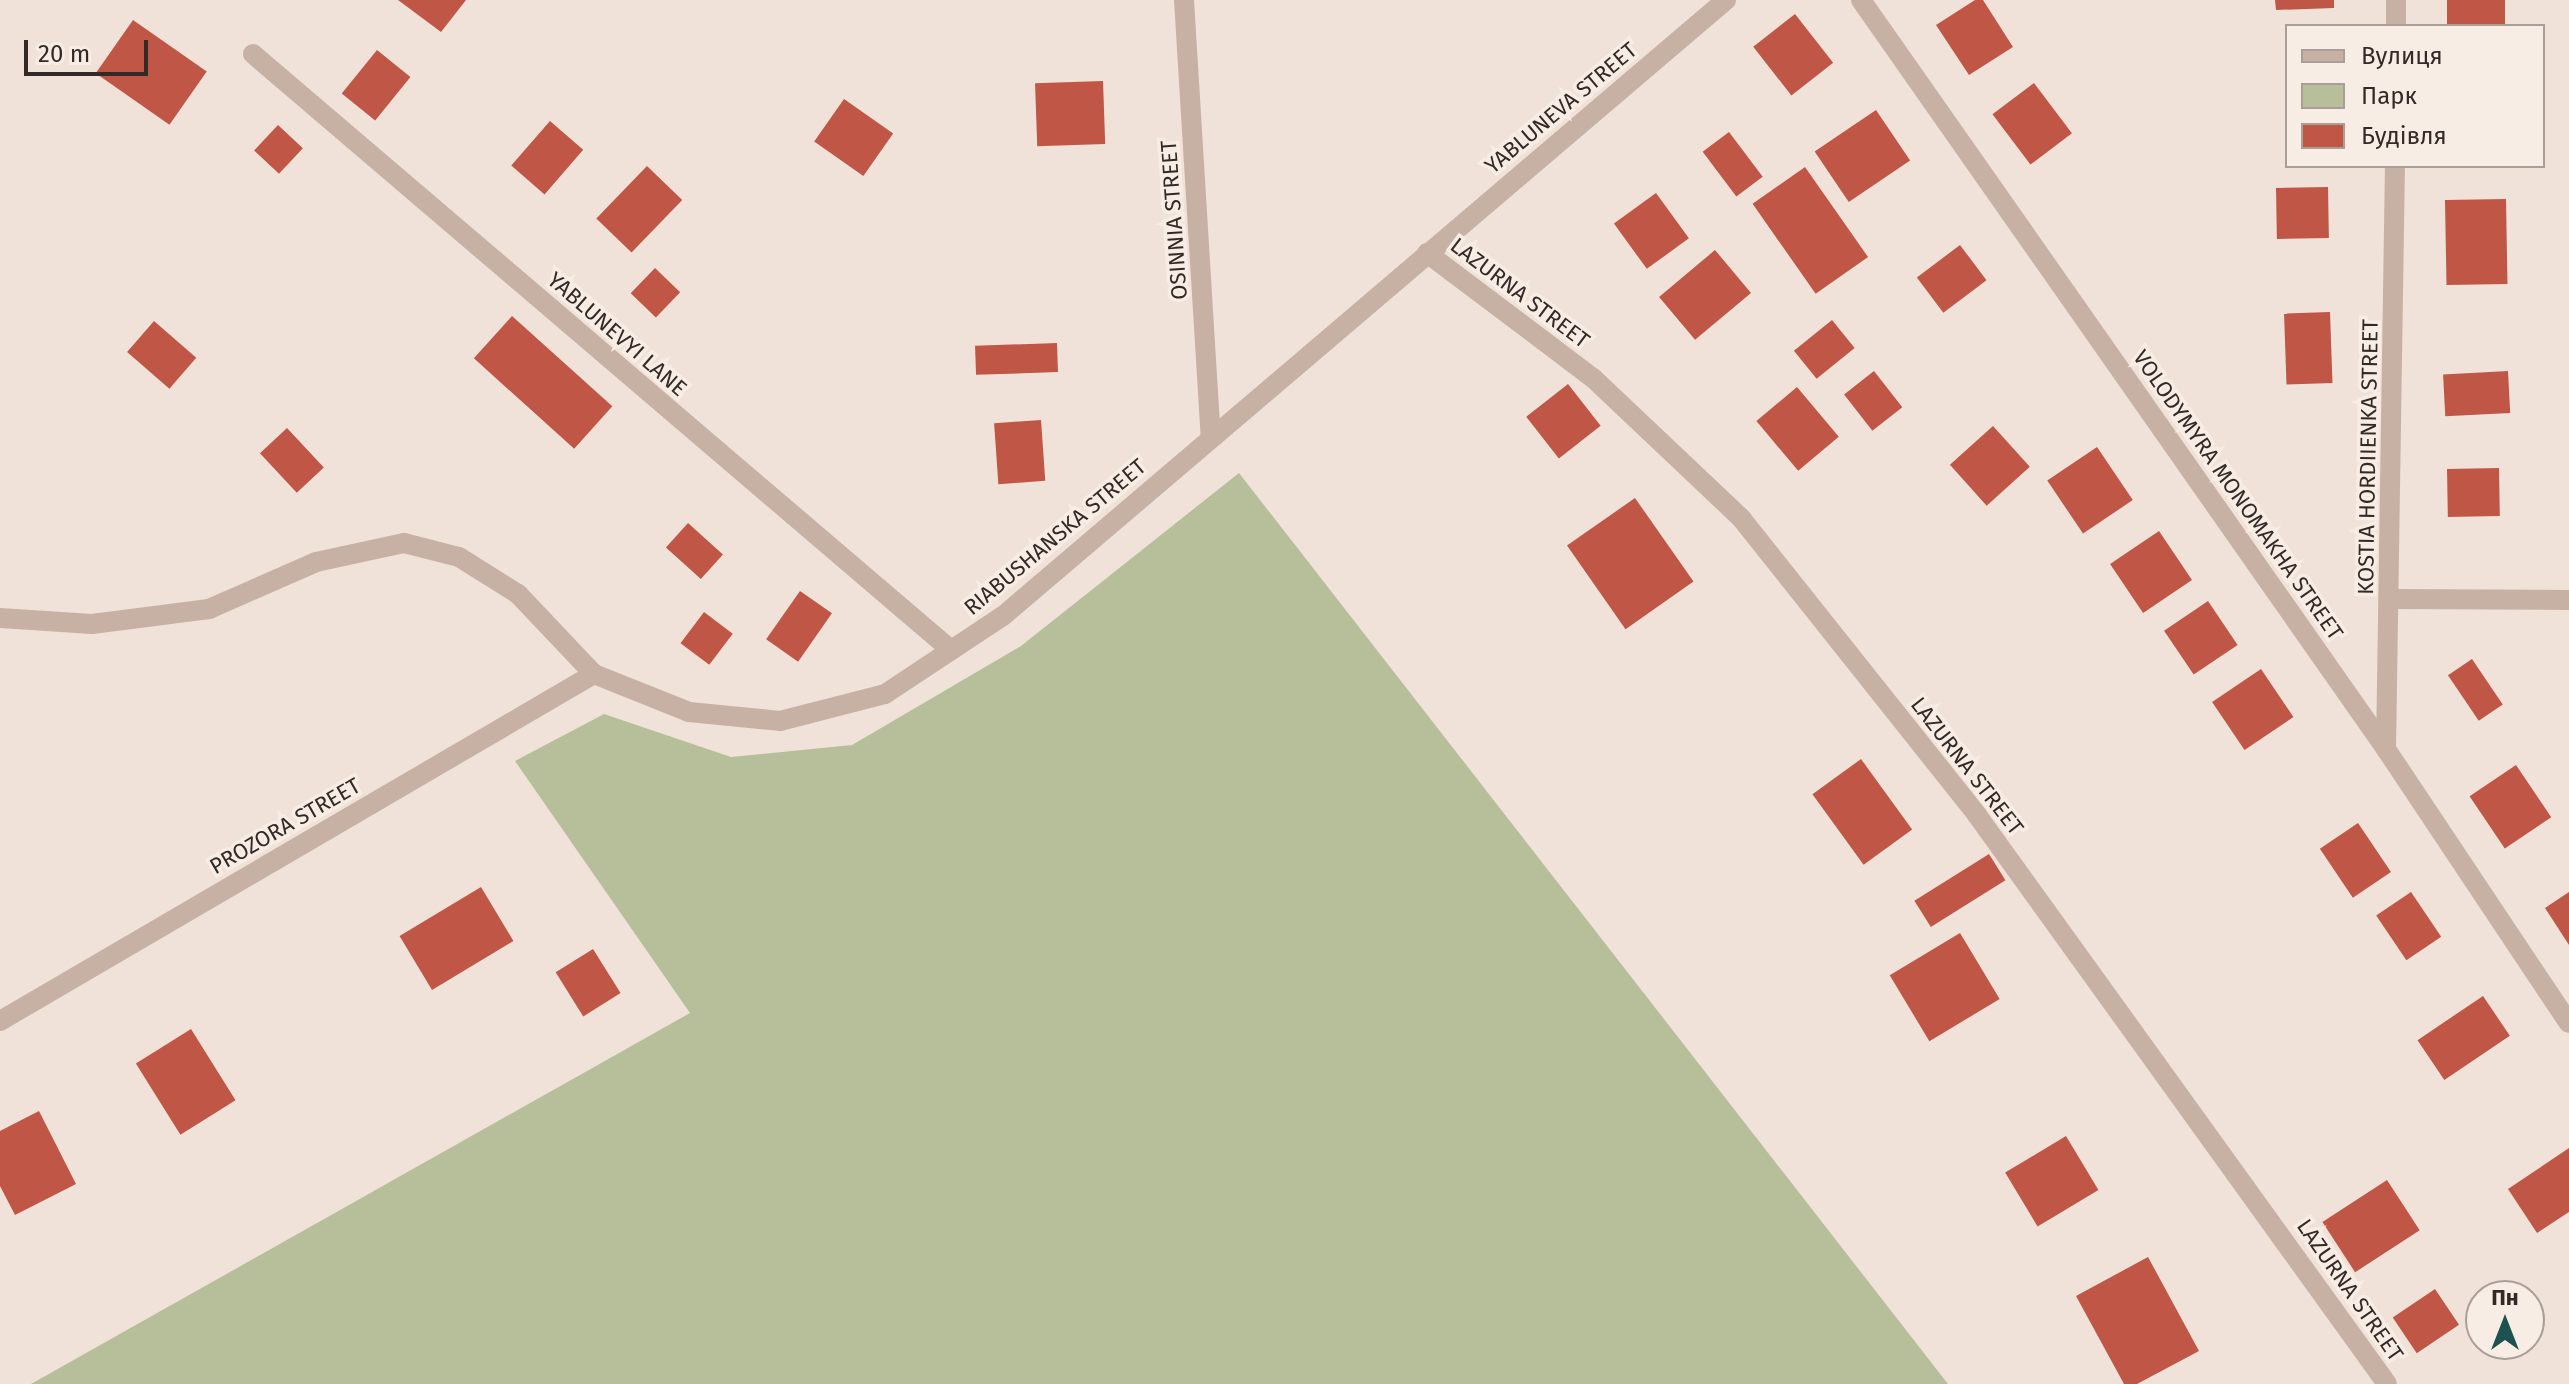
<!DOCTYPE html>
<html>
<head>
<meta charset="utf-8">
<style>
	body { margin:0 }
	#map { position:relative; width:2569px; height:1384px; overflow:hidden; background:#f0e2d9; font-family:"Fira Sans",sans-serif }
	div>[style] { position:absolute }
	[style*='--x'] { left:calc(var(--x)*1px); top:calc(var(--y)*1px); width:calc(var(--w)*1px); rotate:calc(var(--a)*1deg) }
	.green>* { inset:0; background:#b6be9a }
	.building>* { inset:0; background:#c05646; transform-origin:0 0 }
	.minor>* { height:20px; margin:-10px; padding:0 10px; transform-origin:10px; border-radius:10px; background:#c7b1a5 }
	span { translate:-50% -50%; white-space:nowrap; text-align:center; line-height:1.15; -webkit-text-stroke:7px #f8ede4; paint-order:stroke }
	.street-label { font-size:22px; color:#332926 }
	.legend { position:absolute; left:2285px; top:24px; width:260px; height:144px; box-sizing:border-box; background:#f8ede4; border:2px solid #a99f98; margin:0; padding:10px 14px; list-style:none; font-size:24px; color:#332926 }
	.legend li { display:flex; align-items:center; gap:16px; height:40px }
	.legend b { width:40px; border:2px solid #a99f98 }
	.north { position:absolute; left:2465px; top:1280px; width:80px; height:80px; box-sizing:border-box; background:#f8ede4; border:2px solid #a99f98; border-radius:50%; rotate:0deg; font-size:22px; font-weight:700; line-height:32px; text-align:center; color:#332926 }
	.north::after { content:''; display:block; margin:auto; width:28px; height:36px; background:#1e5250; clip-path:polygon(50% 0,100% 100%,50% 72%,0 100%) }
	.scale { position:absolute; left:24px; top:40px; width:124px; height:36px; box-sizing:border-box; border:4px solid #332926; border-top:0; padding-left:10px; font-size:24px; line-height:28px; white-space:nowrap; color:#332926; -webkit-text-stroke:6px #f8ede4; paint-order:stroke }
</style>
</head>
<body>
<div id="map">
	<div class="green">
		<div style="clip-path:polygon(1239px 473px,1948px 1384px,31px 1384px,690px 1013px,515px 761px,604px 714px,731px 757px,852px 745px,1021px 646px)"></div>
	</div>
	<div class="building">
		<div style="clip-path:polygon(398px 0,466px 0,441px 32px)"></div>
		<div style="clip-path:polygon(1975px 0,1983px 0,2013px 47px,1969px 75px,1936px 25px)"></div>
		<div style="clip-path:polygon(2275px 0,2334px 0,2334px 8px,2276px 10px)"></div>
		<div style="left:2447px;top:0;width:58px;height:26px"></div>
		<div style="left:1795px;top:14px;width:62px;height:53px;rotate:52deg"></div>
		<div style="left:133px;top:20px;width:90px;height:65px;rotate:35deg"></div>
		<div style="left:377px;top:50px;width:43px;height:56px;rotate:39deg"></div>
		<div style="left:1103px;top:81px;width:63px;height:68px;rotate:88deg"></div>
		<div style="left:2034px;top:83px;width:63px;height:52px;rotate:53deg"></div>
		<div style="left:844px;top:99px;width:60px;height:52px;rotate:35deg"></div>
		<div style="left:1876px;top:110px;width:61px;height:74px;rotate:56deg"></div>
		<div style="left:550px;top:121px;width:44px;height:59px;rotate:41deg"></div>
		<div style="left:278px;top:125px;width:34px;height:35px;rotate:43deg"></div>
		<div style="left:1729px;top:132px;width:56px;height:33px;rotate:53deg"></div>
		<div style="left:647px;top:166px;width:49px;height:73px;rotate:44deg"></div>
		<div style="left:1805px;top:167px;width:110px;height:64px;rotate:55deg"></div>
		<div style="left:2328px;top:187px;width:51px;height:52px;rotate:89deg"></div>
		<div style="left:1656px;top:193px;width:56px;height:52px;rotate:54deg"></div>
		<div style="left:2506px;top:199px;width:85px;height:61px;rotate:89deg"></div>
		<div style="left:1960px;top:245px;width:44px;height:54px;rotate:53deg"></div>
		<div style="left:1715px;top:250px;width:56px;height:73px;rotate:50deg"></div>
		<div style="left:655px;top:268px;width:35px;height:35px;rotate:44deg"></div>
		<div style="left:2330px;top:312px;width:71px;height:46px;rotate:88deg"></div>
		<div style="left:512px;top:316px;width:135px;height:57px;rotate:42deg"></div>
		<div style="left:1832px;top:320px;width:36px;height:49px;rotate:51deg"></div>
		<div style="left:154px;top:321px;width:56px;height:41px;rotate:41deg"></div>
		<div style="left:1057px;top:343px;width:29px;height:82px;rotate:88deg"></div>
		<div style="left:1874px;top:371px;width:46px;height:38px;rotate:52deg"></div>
		<div style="left:2508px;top:371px;width:42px;height:65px;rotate:87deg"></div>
		<div style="left:1568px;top:384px;width:53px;height:53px;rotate:52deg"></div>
		<div style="left:1797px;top:387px;width:65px;height:53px;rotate:50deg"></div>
		<div style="left:1041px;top:420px;width:61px;height:47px;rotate:86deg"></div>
		<div style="left:1993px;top:426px;width:55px;height:58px;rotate:48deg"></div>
		<div style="left:287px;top:428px;width:54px;height:37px;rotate:47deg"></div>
		<div style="left:2097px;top:447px;width:64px;height:60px;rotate:56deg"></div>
		<div style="left:2499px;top:468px;width:48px;height:52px;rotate:89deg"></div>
		<div style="left:1635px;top:498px;width:102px;height:83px;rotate:55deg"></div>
		<div style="left:688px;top:523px;width:47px;height:33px;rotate:42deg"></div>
		<div style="left:2159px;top:531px;width:59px;height:59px;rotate:56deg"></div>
		<div style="left:800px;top:591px;width:39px;height:59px;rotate:35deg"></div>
		<div style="left:2208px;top:601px;width:53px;height:53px;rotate:56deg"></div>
		<div style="left:704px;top:612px;width:36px;height:39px;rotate:37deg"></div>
		<div style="left:2472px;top:659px;width:55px;height:29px;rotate:56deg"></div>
		<div style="left:2261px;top:669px;width:58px;height:59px;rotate:56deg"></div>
		<div style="left:1861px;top:759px;width:87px;height:60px;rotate:54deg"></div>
		<div style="left:2516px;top:765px;width:63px;height:56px;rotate:56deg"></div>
		<div style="left:2358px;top:823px;width:59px;height:46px;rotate:56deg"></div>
		<div style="left:1989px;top:854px;width:31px;height:88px;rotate:58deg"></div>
		<div style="left:481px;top:887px;width:63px;height:95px;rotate:59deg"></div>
		<div style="left:2411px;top:892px;width:54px;height:42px;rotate:56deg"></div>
		<div style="clip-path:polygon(2569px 892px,2569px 945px,2545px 908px)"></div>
		<div style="left:1960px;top:933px;width:77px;height:82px;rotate:59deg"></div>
		<div style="left:593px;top:949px;width:52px;height:44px;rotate:58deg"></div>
		<div style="left:2483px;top:996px;width:48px;height:79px;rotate:56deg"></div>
		<div style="left:191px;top:1029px;width:84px;height:65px;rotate:58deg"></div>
		<div style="clip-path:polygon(39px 1111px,76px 1184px,15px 1215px,0 1186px,0 1131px)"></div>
		<div style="left:2066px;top:1136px;width:63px;height:71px;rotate:59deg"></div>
		<div style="clip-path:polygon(2569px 1148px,2569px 1212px,2537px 1233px,2508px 1189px)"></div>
		<div style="left:2387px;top:1180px;width:60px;height:77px;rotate:57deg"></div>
		<div style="clip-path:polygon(2148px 1257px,2199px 1351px,2137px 1384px,2124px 1384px,2076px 1296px)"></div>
		<div style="left:2435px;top:1289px;width:43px;height:51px;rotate:56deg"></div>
	</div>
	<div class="minor">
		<div style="--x:1184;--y:0;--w:439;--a:86.5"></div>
		<div style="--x:1861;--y:0;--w:915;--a:54.97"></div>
		<div style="--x:2386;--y:749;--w:329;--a:56.3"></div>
		<div style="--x:2396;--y:26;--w:26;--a:-90"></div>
		<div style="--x:253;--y:54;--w:918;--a:40.49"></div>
		<div style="--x:1427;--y:253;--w:208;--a:37"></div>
		<div style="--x:1593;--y:378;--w:204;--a:43.4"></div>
		<div style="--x:1741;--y:518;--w:379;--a:51.5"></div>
		<div style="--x:1977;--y:815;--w:701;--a:54.22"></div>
		<div style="--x:2391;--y:599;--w:178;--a:0.3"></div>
		<div style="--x:0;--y:618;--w:92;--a:3.7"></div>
		<div style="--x:92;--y:624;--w:118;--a:-7.3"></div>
		<div style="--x:209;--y:609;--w:117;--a:-23.7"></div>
		<div style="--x:316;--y:562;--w:90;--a:-12.2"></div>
		<div style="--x:404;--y:543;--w:57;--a:14.3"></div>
		<div style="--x:459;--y:557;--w:70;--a:32.1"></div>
		<div style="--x:518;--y:594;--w:110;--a:46.5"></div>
		<div style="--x:594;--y:674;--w:102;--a:21.8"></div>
		<div style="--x:689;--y:712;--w:91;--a:5.6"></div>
		<div style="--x:780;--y:721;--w:108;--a:-14.4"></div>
		<div style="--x:885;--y:694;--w:141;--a:-33.5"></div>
		<div style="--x:1003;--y:616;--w:950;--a:-40.43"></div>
		<div style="--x:2386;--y:749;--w:583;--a:-89.12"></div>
		<div style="--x:0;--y:1021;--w:688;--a:-30.29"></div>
	</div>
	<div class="street-label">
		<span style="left:1561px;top:108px;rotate:-40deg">YABLUNEVA STREET</span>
		<span style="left:1174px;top:220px;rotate:-94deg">OSINNIA STREET</span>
		<span style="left:1520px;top:293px;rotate:37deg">LAZURNA STREET</span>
		<span style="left:617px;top:334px;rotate:41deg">YABLUNEVYI LANE</span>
		<span style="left:2368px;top:457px;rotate:-89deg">KOSTIA HORDIIENKA STREET</span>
		<span style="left:2238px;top:495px;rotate:55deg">VOLODYMYRA MONOMAKHA STREET</span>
		<span style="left:1055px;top:537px;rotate:-40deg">RIABUSHANSKA STREET</span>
		<span style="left:1967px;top:766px;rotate:52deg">LAZURNA STREET</span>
		<span style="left:285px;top:826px;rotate:-30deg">PROZORA STREET</span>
		<span style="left:2350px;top:1290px;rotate:55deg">LAZURNA STREET</span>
	</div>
	<ul class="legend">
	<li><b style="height:10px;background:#c7b1a5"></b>Вулиця</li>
	<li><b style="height:22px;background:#b6be9a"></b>Парк</li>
	<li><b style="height:22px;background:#c05646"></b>Будівля</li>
	</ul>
	<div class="north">Пн</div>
	<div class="scale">20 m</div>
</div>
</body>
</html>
